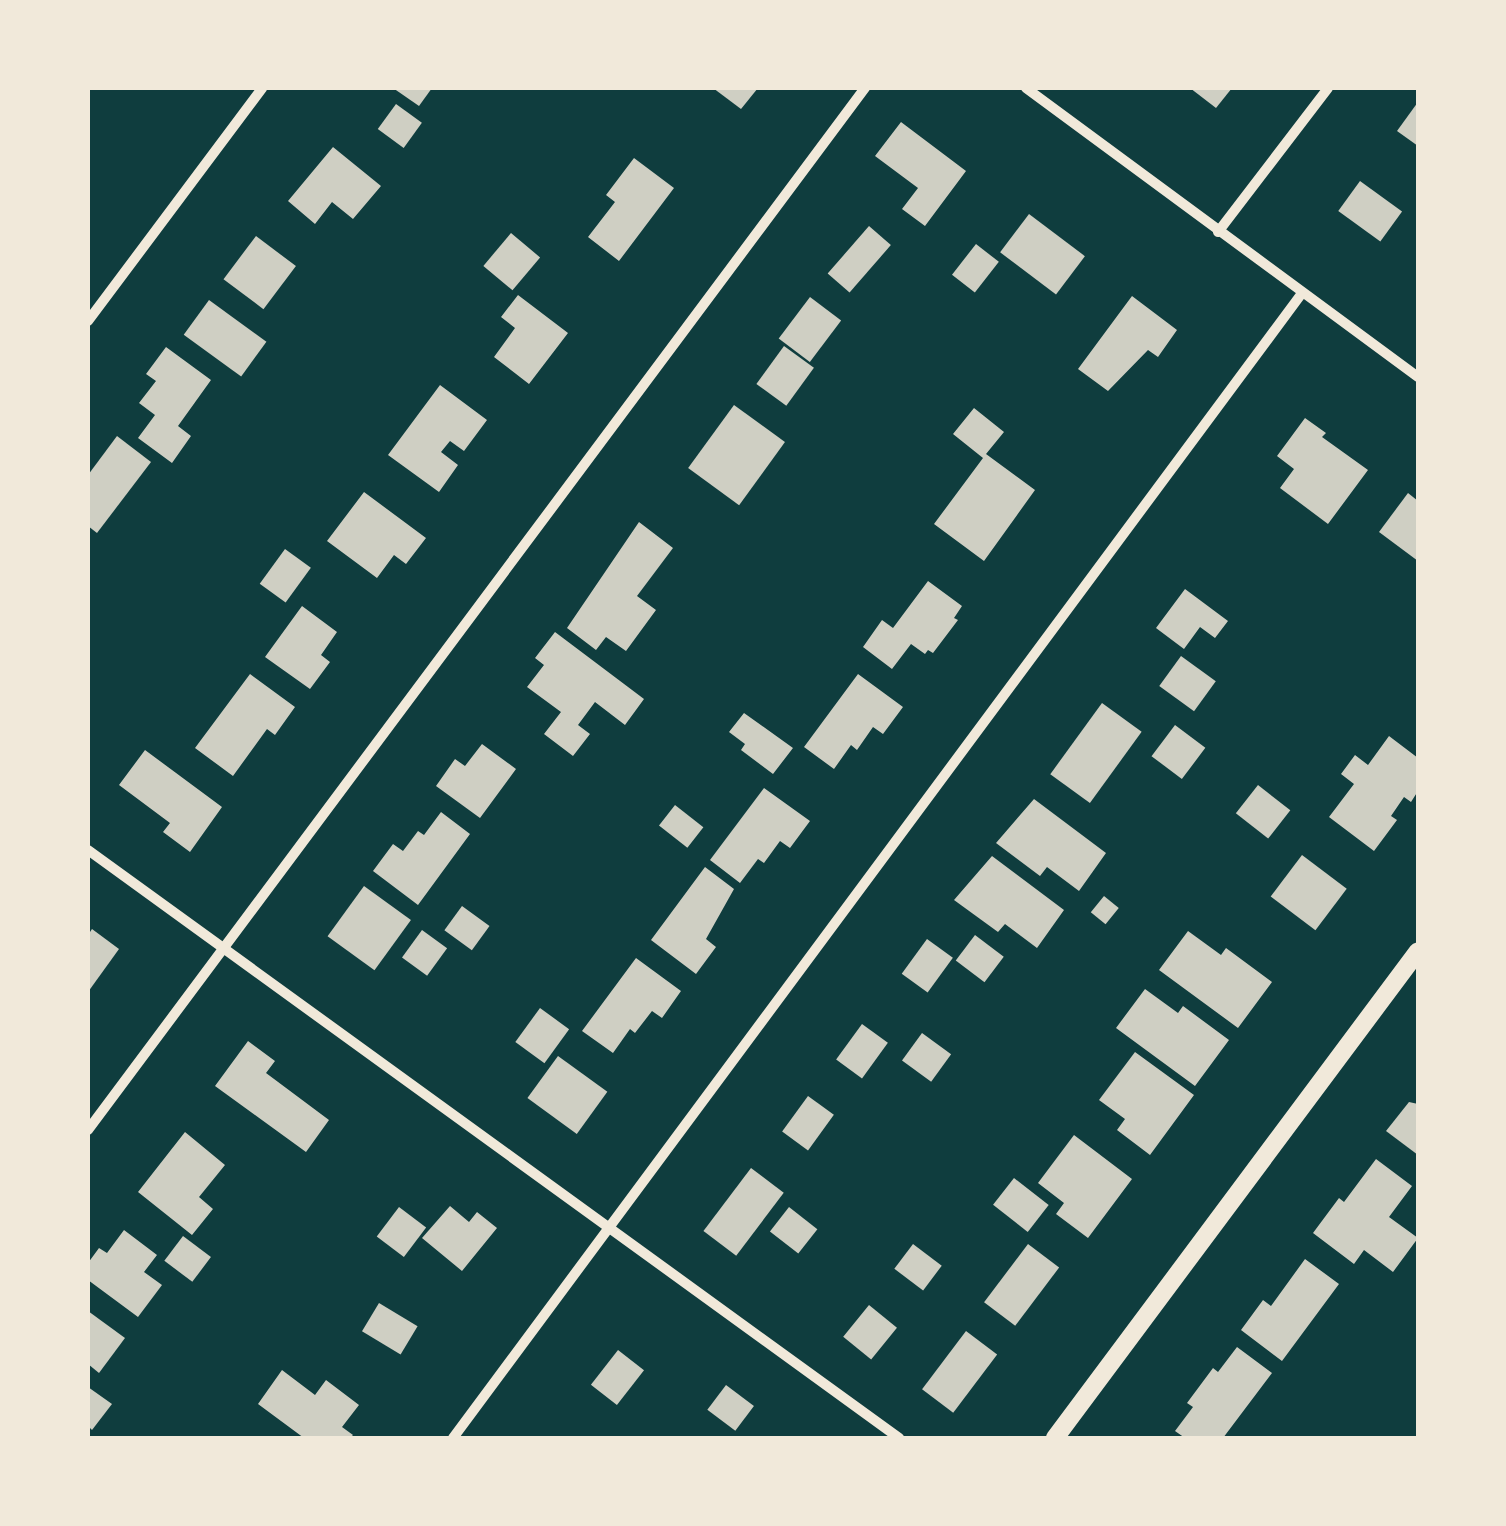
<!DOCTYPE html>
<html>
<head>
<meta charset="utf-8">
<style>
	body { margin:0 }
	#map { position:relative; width:1506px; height:1526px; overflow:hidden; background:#0f3d3e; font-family:Figtree,sans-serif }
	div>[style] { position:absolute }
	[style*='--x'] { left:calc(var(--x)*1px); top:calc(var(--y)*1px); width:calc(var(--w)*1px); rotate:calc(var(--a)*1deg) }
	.building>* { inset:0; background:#cfcfc3; transform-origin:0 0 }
	.minor>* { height:10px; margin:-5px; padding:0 5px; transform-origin:5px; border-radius:5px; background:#f1e9da }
	.tertiary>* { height:18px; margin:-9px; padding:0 9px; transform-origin:9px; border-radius:9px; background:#f1e9da }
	span { translate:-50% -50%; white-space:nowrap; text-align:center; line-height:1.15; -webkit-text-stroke:10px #f1e9da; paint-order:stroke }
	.frame { position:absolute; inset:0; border:90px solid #f1e9da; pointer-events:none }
</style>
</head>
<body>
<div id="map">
	<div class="building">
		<div style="clip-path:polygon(393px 88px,432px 88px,419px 106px)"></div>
		<div style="clip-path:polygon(713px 88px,758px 88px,741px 109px)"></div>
		<div style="clip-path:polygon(1190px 88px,1232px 88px,1216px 108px)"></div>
		<div style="clip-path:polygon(1418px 102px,1418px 146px,1397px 131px)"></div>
		<div style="left:396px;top:104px;width:32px;height:31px;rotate:36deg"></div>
		<div style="clip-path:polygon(901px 122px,966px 171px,925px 226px,902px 209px,918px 188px,875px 156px)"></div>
		<div style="clip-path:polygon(333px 147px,381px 186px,353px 219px,332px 202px,315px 224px,288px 201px)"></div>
		<div style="clip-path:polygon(634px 158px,674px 188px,619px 261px,588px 237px,615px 202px,606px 195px)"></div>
		<div style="left:1360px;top:181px;width:52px;height:37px;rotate:36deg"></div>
		<div style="left:1029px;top:214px;width:70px;height:48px;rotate:37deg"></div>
		<div style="left:869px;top:226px;width:29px;height:63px;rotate:41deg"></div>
		<div style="left:511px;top:233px;width:38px;height:43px;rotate:40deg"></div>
		<div style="left:256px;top:236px;width:50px;height:54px;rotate:37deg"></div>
		<div style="left:976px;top:244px;width:29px;height:39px;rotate:38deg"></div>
		<div style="clip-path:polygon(518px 295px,568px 333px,529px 384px,494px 357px,515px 328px,501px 317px)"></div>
		<div style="clip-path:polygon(1132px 296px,1177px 330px,1158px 357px,1148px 350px,1108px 391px,1078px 369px)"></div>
		<div style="left:810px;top:297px;width:39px;height:52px;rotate:37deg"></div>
		<div style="left:209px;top:300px;width:71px;height:43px;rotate:36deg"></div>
		<div style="left:784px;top:346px;width:37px;height:47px;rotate:36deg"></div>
		<div style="clip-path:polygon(166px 347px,211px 380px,178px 426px,191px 436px,172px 463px,138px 438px,155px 415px,139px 403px,156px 381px,146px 374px)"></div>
		<div style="clip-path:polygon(440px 385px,487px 420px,464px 451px,450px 441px,441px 452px,458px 465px,439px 492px,388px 455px)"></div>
		<div style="left:734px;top:405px;width:63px;height:78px;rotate:36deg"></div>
		<div style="clip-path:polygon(974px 408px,1004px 432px,986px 454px,1035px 490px,984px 561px,934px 524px,983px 458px,953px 434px)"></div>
		<div style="clip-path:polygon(1305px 418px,1326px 433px,1322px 437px,1368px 470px,1328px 524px,1280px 488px,1294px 469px,1277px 456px)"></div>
		<div style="clip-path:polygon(117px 436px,151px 462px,97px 533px,88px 526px,88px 475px)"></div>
		<div style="clip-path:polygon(364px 492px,426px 538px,406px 564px,394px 555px,377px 578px,327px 541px)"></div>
		<div style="clip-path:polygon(1408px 493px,1418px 501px,1418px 561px,1379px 532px)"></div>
		<div style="clip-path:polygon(639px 522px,673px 548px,637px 596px,656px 610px,626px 651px,606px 637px,596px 650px,567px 628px)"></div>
		<div style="left:285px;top:549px;width:32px;height:43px;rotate:36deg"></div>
		<div style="clip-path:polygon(928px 581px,962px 606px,954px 618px,958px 620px,933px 653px,928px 650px,925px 654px,911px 644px,892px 669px,863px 647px,882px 620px,893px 628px)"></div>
		<div style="clip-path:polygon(1185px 589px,1228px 621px,1215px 638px,1200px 627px,1184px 649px,1156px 628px)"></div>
		<div style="clip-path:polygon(302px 606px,337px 632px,321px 655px,330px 662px,310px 689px,265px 657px)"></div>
		<div style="clip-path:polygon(555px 632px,644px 699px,625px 725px,595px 702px,578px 725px,590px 734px,573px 756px,544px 734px,561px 712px,527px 687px,544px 665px,535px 658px)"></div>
		<div style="left:1181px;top:656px;width:43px;height:37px;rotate:36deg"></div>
		<div style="clip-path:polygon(250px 674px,295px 707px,275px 735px,267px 729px,233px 776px,195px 748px)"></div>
		<div style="clip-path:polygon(858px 674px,903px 707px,883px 734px,873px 727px,857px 750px,851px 745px,834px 769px,804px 747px)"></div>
		<div style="left:1102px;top:703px;width:49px;height:88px;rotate:36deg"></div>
		<div style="clip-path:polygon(744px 713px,793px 748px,773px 774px,741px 750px,745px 744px,729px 732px)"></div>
		<div style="left:1175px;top:725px;width:38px;height:39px;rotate:37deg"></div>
		<div style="clip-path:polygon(1389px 736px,1418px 758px,1418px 791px,1411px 802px,1404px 797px,1391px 816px,1397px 820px,1374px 851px,1329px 817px,1354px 784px,1341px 774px,1355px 755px,1368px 765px)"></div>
		<div style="clip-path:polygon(482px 744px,516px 769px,480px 818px,436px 786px,455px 759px,465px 766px)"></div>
		<div style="clip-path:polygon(145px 750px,222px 807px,190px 852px,163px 832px,170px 823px,119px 785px)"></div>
		<div style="left:1258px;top:785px;width:41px;height:36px;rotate:38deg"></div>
		<div style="clip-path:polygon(764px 788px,810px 821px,790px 848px,780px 841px,764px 863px,758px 859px,740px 883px,710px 860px)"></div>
		<div style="clip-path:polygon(1034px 799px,1106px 853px,1079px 891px,1047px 867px,1040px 876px,996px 843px)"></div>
		<div style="left:675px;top:805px;width:36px;height:26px;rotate:38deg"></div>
		<div style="clip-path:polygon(441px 812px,470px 834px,418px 905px,373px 871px,393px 844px,403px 851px,418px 831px,424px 835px)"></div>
		<div style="left:1302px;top:855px;width:56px;height:52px;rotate:37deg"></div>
		<div style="clip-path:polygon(992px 856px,1064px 910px,1037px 948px,1005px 924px,998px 932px,954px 900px)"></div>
		<div style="clip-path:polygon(705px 867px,734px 889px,706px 939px,716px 947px,696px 974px,651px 940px)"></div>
		<div style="left:364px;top:886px;width:58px;height:62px;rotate:36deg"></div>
		<div style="left:1104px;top:896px;width:19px;height:21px;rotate:39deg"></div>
		<div style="left:462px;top:906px;width:34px;height:30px;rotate:36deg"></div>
		<div style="clip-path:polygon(92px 929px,119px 949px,88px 992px,88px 935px)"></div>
		<div style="left:422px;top:930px;width:31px;height:34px;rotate:36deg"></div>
		<div style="clip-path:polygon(1188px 931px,1221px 955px,1226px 948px,1272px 982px,1238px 1028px,1159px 970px)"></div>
		<div style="left:975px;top:935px;width:36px;height:32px;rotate:37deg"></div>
		<div style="left:927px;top:939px;width:32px;height:43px;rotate:36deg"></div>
		<div style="clip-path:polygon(636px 958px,681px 991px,662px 1018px,652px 1011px,635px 1033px,630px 1029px,613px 1053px,582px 1031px)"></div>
		<div style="clip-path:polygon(1145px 989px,1178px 1013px,1183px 1006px,1229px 1040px,1195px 1086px,1116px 1028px)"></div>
		<div style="left:540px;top:1008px;width:36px;height:42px;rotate:36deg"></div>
		<div style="left:862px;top:1024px;width:32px;height:44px;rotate:36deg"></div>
		<div style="left:922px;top:1033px;width:36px;height:34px;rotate:36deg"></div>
		<div style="clip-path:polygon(248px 1041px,275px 1061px,266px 1073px,329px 1120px,306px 1152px,215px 1086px)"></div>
		<div style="clip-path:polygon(1135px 1052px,1194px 1095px,1150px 1155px,1117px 1130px,1125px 1119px,1099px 1100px)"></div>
		<div style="left:558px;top:1056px;width:61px;height:52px;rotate:36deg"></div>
		<div style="left:808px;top:1096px;width:32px;height:44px;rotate:36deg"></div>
		<div style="clip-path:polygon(1409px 1102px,1418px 1104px,1418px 1155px,1386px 1131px)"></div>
		<div style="clip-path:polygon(185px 1132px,225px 1165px,199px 1197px,213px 1209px,192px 1235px,138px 1192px)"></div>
		<div style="clip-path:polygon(1074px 1135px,1132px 1179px,1088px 1238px,1056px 1214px,1064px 1203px,1038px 1183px)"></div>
		<div style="clip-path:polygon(1376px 1159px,1412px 1186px,1389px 1217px,1418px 1238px,1393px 1272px,1364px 1250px,1354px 1264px,1313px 1233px,1339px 1198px,1344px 1202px)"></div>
		<div style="left:751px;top:1168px;width:41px;height:79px;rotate:37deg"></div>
		<div style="left:1014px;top:1178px;width:44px;height:34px;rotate:38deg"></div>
		<div style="clip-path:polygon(450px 1206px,469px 1222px,477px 1212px,497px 1228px,462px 1271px,422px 1238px)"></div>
		<div style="left:399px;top:1207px;width:34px;height:37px;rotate:37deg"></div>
		<div style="left:789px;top:1207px;width:36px;height:31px;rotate:38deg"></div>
		<div style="clip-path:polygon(124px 1230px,157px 1255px,144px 1272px,162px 1285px,138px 1317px,88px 1280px,88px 1263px,99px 1248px,107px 1253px)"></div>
		<div style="left:183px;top:1236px;width:35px;height:31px;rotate:37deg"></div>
		<div style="left:913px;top:1244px;width:36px;height:31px;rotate:37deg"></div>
		<div style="left:1028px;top:1244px;width:39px;height:73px;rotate:37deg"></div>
		<div style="clip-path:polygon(1305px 1259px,1339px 1284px,1282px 1361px,1241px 1330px,1263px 1300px,1271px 1306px)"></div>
		<div style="left:379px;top:1303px;width:45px;height:33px;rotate:31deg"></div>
		<div style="left:869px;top:1305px;width:36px;height:41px;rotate:39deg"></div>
		<div style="clip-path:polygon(88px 1311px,125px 1338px,99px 1373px,88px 1364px)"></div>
		<div style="left:966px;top:1331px;width:39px;height:73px;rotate:37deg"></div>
		<div style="clip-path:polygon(1237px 1347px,1272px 1373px,1223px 1438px,1185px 1438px,1175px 1431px,1193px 1407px,1187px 1403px,1213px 1368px,1218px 1372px)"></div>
		<div style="left:618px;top:1350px;width:33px;height:44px;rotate:38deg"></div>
		<div style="clip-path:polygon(282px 1370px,315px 1395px,326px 1380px,359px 1405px,342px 1427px,353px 1435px,350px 1438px,304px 1438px,258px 1404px)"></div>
		<div style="left:726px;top:1385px;width:35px;height:31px;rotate:37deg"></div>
		<div style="clip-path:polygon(88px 1387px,112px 1404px,92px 1430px,88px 1426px)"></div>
	</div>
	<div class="minor">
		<div style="--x:1026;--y:88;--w:487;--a:36.4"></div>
		<div style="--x:1218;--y:232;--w:181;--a:-52.6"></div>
		<div style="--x:88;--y:321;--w:291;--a:-53.2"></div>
		<div style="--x:88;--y:850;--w:1002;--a:35.94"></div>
		<div style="--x:88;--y:1130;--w:1300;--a:-53.29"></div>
		<div style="--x:453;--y:1438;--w:1425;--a:-53.44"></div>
	</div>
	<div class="tertiary">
		<div style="--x:1055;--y:1438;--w:607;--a:-53.3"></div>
	</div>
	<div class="frame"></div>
</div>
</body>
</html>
